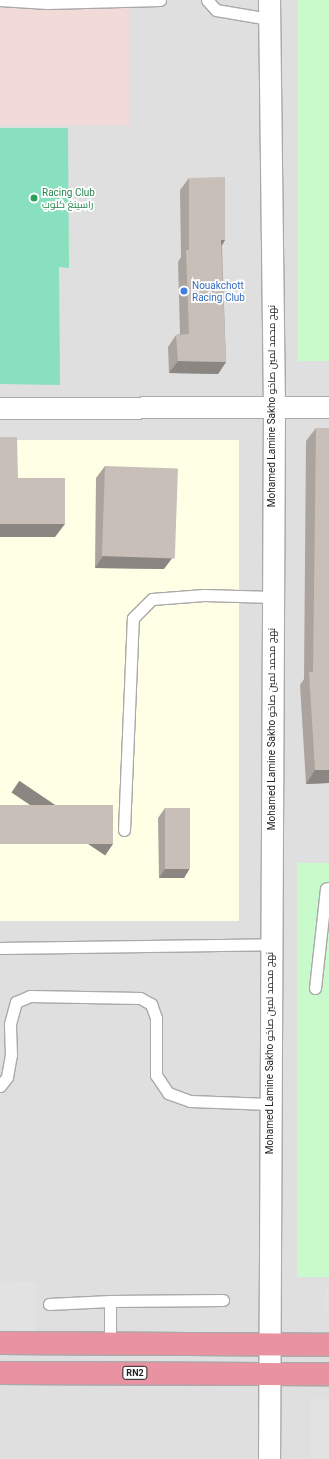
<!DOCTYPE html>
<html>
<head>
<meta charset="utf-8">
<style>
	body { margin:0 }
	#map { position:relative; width:329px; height:1459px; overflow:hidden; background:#f2efe9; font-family:Roboto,Cairo,sans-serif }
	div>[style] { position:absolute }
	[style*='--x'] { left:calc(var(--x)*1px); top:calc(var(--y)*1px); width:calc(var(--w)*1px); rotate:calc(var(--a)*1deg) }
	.residential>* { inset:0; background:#e0dfdf; transform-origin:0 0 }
	.commercial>* { inset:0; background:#f2dad9; transform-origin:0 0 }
	.education>* { inset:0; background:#ffffe5; transform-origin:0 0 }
	.park>* { inset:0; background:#c8facc; transform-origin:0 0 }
	.pitch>* { inset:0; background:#88e0be }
	.parking>* { inset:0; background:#e2e2e2; transform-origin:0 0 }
	.roads { filter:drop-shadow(1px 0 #a9a9a9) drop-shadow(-1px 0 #a9a9a9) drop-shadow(0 1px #a9a9a9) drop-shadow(0 -1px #a9a9a9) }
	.lane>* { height:11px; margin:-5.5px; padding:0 5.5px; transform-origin:5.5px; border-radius:5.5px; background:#fff }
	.street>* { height:21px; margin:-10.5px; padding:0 10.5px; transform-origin:10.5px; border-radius:10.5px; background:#fff }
	.highway>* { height:22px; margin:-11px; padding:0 11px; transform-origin:11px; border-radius:11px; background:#e892a2 }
	.wall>* { inset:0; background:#aba49e }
	.shaded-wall>* { inset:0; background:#8b8681; transform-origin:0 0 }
	.building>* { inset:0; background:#c7bfb8; transform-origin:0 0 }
	.dots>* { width:11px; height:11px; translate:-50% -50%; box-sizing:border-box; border:2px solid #fff; border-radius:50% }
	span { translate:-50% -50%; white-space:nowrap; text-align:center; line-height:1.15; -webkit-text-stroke:3.5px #fff; paint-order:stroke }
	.shield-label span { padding:1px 3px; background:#fff; border:1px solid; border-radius:3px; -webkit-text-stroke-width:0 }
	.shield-label { font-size:9px; color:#222; font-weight:700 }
	.leisure-label { font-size:10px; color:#27864d }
	.left { translate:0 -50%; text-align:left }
	.shop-label { font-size:10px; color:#366cbe }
	.street-label { font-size:10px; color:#222 }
</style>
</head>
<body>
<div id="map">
	<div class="residential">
		<div style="left:0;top:0;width:329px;height:1459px"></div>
	</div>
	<div class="commercial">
		<div style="left:0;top:0;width:129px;height:125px"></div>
	</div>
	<div class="education">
		<div style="left:0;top:440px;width:239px;height:481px"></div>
	</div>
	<div class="park">
		<div style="left:298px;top:0;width:31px;height:361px"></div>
		<div style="left:297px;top:863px;width:32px;height:414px"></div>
	</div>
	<div class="pitch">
		<div style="clip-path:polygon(0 128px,68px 128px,69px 268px,59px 267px,60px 385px,0 384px)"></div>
	</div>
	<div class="parking">
		<div style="clip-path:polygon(327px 1280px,329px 1313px,323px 1313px)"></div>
		<div style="left:0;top:1281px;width:37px;height:49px;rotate:2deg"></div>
		<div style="left:311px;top:1399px;width:18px;height:59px"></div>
	</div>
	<div class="roads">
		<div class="lane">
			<div style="--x:0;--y:0;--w:47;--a:3.7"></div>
			<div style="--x:47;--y:3;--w:113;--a:-1.5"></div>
			<div style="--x:207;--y:0;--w:13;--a:48"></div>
			<div style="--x:216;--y:10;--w:54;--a:9.6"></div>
			<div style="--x:124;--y:830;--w:212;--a:-87.6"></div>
			<div style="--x:133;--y:618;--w:27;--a:-45"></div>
			<div style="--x:152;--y:599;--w:52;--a:-4.4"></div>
			<div style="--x:204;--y:595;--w:69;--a:1.7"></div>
			<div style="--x:0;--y:948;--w:270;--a:-0.8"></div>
			<div style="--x:315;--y:988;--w:100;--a:-83.7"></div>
			<div style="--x:326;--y:889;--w:3;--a:-18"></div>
			<div style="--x:0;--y:1086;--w:11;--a:-52"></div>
			<div style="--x:7;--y:1077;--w:22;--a:-80"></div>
			<div style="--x:11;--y:1055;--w:31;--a:-92"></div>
			<div style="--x:10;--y:1024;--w:23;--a:-75"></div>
			<div style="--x:16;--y:1002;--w:15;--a:-23"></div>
			<div style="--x:30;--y:996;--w:110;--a:1"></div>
			<div style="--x:140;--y:998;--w:13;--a:29"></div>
			<div style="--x:151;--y:1004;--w:15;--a:70"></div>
			<div style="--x:156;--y:1018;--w:57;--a:90"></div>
			<div style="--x:156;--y:1075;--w:22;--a:56"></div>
			<div style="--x:168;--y:1093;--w:23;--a:20"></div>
			<div style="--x:190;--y:1101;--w:80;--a:2.1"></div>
			<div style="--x:49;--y:1304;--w:61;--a:-2.8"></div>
			<div style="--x:110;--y:1344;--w:43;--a:-90"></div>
			<div style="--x:110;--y:1301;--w:113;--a:-0.5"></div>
		</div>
		<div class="street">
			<div style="--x:269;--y:0;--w:407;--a:89.3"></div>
			<div style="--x:274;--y:407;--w:1052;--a:90.27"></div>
			<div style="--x:0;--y:408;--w:329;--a:-0.2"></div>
		</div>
		<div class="highway">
			<div style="--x:0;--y:1343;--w:329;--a:0.3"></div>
			<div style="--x:0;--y:1373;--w:329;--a:0.2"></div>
		</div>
	</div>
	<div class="wall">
		<div style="clip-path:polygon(189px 178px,225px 240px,222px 246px,226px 362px,218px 374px,169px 373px,168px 347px,176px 335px,180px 334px,178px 262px,181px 257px,180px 190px)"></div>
		<div style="clip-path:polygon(316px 428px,329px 428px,329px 783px,306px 784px,300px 685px,304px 679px,306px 441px)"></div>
		<div style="clip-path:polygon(105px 466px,164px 569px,95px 568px,96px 478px)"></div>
		<div style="clip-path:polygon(165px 808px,190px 868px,184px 878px,159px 878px,158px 818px)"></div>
	</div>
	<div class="shaded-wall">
		<div style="clip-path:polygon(221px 240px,225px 240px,217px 252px)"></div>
		<div style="clip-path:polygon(178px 361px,226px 362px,218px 374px,169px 373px)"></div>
		<div style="clip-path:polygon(0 524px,65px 524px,55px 537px,0 537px)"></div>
		<div style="clip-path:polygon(103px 556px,173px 557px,164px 569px,95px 568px)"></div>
		<div style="clip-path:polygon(315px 770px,329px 770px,329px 783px,306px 784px)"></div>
		<div style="left:113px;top:844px;width:14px;height:113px;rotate:124deg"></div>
		<div style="clip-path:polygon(190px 868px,184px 878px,159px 878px,165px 869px)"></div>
	</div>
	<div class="building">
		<div style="clip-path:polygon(225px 177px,225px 240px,221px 240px,226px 362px,178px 361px,176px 335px,189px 334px,186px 250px,189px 250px,189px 178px)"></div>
		<div style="clip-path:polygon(316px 428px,329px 428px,329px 770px,315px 770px,309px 672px,313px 672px)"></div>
		<div style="clip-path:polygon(0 437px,17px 437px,18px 478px,65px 478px,65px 524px,0 524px)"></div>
		<div style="left:105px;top:466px;width:73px;height:90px;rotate:2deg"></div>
		<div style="left:113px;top:805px;width:39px;height:113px;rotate:90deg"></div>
		<div style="left:165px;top:808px;width:25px;height:61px"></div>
	</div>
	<div class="dots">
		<div style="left:34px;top:198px;background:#2e9e5b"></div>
		<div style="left:184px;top:291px;background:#3f7fe0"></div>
	</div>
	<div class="shield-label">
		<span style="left:135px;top:1373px">RN2</span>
	</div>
	<div class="leisure-label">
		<span class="left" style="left:42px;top:198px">Racing Club<br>راسينغ كلوب</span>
	</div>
	<div class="shop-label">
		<span class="left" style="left:192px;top:291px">Nouakchott<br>Racing Club</span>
	</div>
	<div class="street-label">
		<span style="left:272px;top:406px;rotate:-90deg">Mohamed Lamine Sakho نهج محمد لمين صاخو</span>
		<span style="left:272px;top:729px;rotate:-90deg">Mohamed Lamine Sakho نهج محمد لمين صاخو</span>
		<span style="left:270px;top:1053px;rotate:-90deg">Mohamed Lamine Sakho نهج محمد لمين صاخو</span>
	</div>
</div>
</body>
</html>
